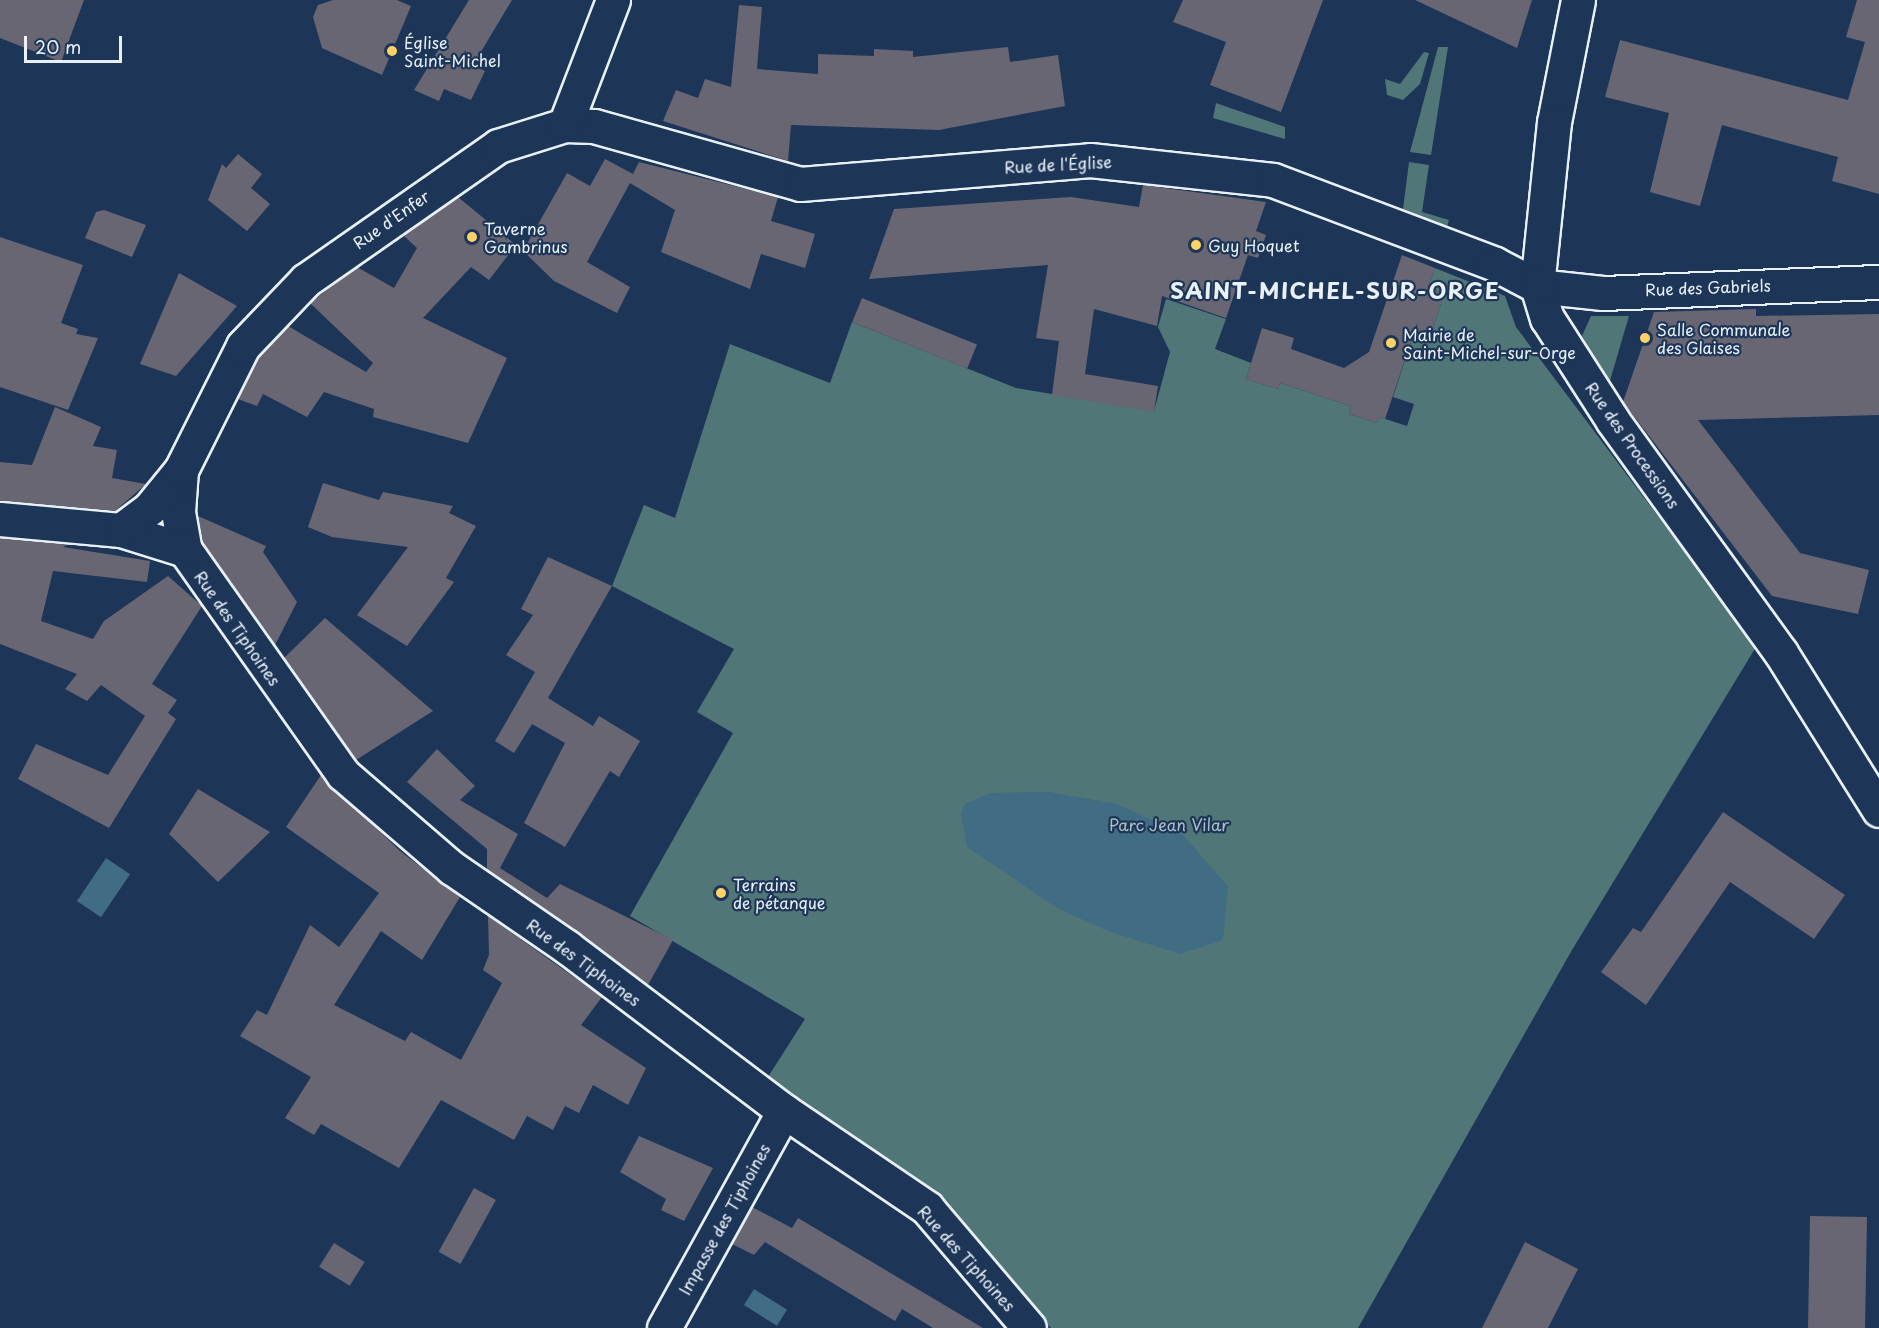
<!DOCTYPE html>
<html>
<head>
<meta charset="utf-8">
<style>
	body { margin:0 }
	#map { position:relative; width:1879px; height:1328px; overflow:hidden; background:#1d3557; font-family:"Playpen Sans",sans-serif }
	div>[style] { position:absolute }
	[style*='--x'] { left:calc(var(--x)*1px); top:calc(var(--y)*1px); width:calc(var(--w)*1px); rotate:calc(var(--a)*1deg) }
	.green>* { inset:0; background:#507678 }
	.water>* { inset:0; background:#406c84; transform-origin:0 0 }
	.building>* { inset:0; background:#696674; transform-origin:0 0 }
	.roads { filter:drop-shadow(2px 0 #e8f1f8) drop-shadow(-2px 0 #e8f1f8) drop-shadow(0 2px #e8f1f8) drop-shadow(0 -2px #e8f1f8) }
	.street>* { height:33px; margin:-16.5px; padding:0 16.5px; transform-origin:16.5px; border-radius:16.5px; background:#1d3557 }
	.secondary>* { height:33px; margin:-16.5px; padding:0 16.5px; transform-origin:16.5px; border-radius:16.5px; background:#1d3557 }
	.dots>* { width:16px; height:16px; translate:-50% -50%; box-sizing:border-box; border:3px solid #1d3557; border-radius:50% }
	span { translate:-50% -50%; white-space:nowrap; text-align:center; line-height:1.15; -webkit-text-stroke:4.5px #1d3557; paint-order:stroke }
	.poi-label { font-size:16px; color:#e8f1f8 }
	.left { translate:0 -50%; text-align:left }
	.street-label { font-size:16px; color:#e8f1f8 }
	.park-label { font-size:16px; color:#abc0c5 }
	.district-label { font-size:22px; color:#e8f1f8; font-weight:700; letter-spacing:1.5px }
	.scale { position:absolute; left:24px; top:36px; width:98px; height:27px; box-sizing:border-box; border:3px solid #e8f1f8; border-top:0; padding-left:8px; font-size:18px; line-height:21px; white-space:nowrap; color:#e8f1f8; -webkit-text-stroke:4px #1d3557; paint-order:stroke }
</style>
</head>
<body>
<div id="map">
	<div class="green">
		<div style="clip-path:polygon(1438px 47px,1448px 47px,1431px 155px,1410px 152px)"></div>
		<div style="clip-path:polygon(1424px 52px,1429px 53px,1420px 84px,1403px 100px,1387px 95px,1385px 79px,1400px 84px)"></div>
		<div style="clip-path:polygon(1216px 103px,1285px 127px,1285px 139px,1213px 118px)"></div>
		<div style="clip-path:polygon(1409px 162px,1429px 165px,1422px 212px,1449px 220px,1447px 227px,1403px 209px)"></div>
		<div style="clip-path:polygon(1435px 268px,1505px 296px,1516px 327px,1756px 647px,1572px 950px,1358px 1328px,1051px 1328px,940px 1195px,766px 1080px,805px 1019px,630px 916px,733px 733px,697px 712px,734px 649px,612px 586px,644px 505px,675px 518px,730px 344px,830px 383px,852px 322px,1016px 388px,1154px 411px,1170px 352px,1158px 327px,1166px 299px,1226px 319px,1215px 349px,1251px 363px,1246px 379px,1278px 389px,1280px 383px,1351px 406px,1349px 414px,1377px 423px,1379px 417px,1407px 426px,1414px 404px,1393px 397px,1415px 330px,1431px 335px,1444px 294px,1428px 287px)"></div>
		<div style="clip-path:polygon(1591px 316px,1629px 316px,1609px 384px,1582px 336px)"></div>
	</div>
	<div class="water">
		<div style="clip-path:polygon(1049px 792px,1117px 804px,1182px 834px,1228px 886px,1223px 940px,1180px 954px,1108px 931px,1057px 908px,967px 847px,961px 813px,965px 804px,990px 793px)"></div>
		<div style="left:106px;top:858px;width:29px;height:52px;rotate:34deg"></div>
		<div style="left:754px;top:1289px;width:39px;height:19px;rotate:32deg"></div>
	</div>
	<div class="building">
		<div style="clip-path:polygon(0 0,84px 0,61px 62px,0 38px)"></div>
		<div style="clip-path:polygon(333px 0,397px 0,411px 6px,382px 75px,322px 48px,313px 17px,318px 5px)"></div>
		<div style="clip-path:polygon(469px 0,512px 0,473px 65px,485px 71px,471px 100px,444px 89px,439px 101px,414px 90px)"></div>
		<div style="clip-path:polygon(1183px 0,1323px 0,1281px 112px,1210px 85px,1226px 42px,1173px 22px)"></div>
		<div style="clip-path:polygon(1415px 0,1532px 0,1517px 48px)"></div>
		<div style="clip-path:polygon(1857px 0,1879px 0,1879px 194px,1832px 181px,1838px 157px,1722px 125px,1700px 206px,1650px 192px,1669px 113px,1605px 97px,1620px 40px,1848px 100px,1865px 42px,1846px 37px)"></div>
		<div style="clip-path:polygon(739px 5px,762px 7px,757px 69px,818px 74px,818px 54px,874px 56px,874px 49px,913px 51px,913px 57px,1008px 47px,1010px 62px,1058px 55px,1065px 106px,939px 130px,791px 125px,788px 161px,663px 121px,676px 90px,698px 98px,705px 79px,731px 87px)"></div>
		<div style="clip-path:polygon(238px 154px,262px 174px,251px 188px,270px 204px,247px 231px,208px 200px,222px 164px,226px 168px)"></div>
		<div style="clip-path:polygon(605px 159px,633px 174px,639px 162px,778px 197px,771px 221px,815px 234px,805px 268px,761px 254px,750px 289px,661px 252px,675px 210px,630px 183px,587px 262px,630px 287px,617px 313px,554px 281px,523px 251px,567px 173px,590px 186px)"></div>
		<div style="clip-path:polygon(1143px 185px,1266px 202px,1256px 231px,1266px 235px,1258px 258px,1248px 255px,1226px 318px,1162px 296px,1157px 326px,1094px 309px,1085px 374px,1158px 386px,1154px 412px,1052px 395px,1059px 341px,1036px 338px,1048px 265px,869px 279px,894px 209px,1071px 197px,1139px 207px)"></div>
		<div style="clip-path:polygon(458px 197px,516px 245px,489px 280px,471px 267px,423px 318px,507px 358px,468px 443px,373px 417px,374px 409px,324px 392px,307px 417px,263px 394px,257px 406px,238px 399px,259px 357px,288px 326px,366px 372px,373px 363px,310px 303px,357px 267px,394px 288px,417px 248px,403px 235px)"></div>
		<div style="clip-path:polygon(104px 210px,146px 225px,132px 257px,85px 238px,96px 212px)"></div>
		<div style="clip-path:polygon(0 237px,83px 265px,61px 323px,78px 329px,76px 334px,98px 338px,68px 410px,0 387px)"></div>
		<div style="clip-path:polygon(1402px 255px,1435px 268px,1428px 287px,1444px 294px,1431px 335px,1415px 330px,1385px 419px,1379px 417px,1377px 423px,1349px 414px,1351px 406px,1280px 383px,1278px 389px,1246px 379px,1262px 328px,1294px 338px,1291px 349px,1344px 368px,1369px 352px)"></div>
		<div style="clip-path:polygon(179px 273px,237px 306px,176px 376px,140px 364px)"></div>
		<div style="left:862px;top:298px;width:124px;height:26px;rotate:22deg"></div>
		<div style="clip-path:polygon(1756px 309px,1756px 316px,1879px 314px,1879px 415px,1698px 420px,1800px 553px,1869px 570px,1858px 614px,1772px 596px,1623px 402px,1654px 312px)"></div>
		<div style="clip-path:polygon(55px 407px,101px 427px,93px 446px,117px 450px,112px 478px,146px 484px,115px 511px,0 501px,0 462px,32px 465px)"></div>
		<div style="clip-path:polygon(323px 483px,379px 500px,383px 492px,453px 506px,449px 513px,476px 526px,446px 578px,454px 582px,407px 646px,357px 615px,408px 547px,332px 537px,308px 527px)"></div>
		<div style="clip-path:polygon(198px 516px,266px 546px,263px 552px,297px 602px,275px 645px,203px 543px)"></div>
		<div style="clip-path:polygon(0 538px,69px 544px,63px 547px,150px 561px,147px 582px,53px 571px,41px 621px,93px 639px,104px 621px,168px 576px,202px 606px,152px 684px,177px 700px,168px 713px,176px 719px,109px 828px,18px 779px,36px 744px,108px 775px,145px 716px,101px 685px,87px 701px,65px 689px,77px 674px,0 644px)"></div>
		<div style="clip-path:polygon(548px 557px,612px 586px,548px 698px,593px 726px,599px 716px,640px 741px,619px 777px,610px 771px,565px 847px,524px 823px,565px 743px,532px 724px,514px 753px,495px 741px,535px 672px,506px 655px,533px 615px,521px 609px)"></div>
		<div style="clip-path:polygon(325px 618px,433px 711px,356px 760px,284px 658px)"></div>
		<div style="clip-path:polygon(437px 749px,475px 786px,460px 800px,518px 834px,500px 868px,547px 898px,560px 884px,673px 940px,648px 985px,487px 870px,487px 849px,407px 782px)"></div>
		<div style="clip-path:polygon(321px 775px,400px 851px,460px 897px,422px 960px,381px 931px,334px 1005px,405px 1041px,411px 1032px,461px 1060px,502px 983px,483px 970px,489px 955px,488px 916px,602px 997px,581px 1025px,646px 1068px,628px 1105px,593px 1085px,579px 1113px,565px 1106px,553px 1130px,527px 1116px,514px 1140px,441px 1100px,399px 1168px,321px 1124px,314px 1135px,285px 1118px,311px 1077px,240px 1036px,257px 1010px,267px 1015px,310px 925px,339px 947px,379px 893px,286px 827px)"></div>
		<div style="clip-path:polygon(198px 789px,270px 832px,218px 882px,169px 834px)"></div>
		<div style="clip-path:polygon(1723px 812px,1845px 895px,1814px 939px,1730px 882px,1646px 1005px,1601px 972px,1633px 928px,1641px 932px)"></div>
		<div style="clip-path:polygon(639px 1136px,713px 1168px,684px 1221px,661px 1210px,666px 1199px,620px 1172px)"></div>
		<div style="left:474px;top:1188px;width:25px;height:73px;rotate:29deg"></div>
		<div style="clip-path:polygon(752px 1207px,792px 1228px,798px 1218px,983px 1328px,933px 1328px,902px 1309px,895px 1321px,765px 1242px,754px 1255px,732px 1244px)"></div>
		<div style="left:1810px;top:1216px;width:57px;height:113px;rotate:1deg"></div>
		<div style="clip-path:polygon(1525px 1242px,1578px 1269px,1548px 1328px,1482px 1328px)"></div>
		<div style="left:334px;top:1243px;width:36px;height:28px;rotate:32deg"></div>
	</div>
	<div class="roads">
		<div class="street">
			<div style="--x:565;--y:125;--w:29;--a:2"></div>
			<div style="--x:594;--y:126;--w:214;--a:15.7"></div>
			<div style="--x:800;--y:184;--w:291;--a:-4.7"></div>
			<div style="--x:1090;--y:160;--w:184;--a:6.2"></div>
			<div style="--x:1273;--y:180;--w:237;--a:20.7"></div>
			<div style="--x:1495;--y:264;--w:47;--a:27.6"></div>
			<div style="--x:1537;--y:286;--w:66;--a:6.1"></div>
			<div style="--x:1603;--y:293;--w:276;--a:-2.3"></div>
			<div style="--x:664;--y:1328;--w:248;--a:-61.1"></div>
		</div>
		<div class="secondary">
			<div style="--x:1578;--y:0;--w:124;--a:101.1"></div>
			<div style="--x:1554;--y:122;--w:165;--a:95.9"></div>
			<div style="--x:1537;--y:286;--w:34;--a:73"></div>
			<div style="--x:1547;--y:318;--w:122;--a:57.3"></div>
			<div style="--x:1613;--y:421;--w:286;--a:54.1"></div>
			<div style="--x:1781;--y:653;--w:185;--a:58"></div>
			<div style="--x:181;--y:470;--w:42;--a:94.1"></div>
			<div style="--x:178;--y:512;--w:39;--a:80"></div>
			<div style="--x:185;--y:550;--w:274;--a:54.8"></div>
			<div style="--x:343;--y:774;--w:144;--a:40.8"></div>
			<div style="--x:452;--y:868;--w:140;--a:34.5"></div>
			<div style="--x:567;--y:947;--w:272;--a:37.1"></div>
			<div style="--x:784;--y:1111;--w:173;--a:34.1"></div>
			<div style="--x:927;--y:1208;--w:157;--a:49.6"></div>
			<div style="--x:0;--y:519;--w:121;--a:5.2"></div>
			<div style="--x:121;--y:530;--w:67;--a:17.4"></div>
			<div style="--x:121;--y:530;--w:36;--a:-37"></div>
			<div style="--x:150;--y:508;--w:49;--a:-50.8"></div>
			<div style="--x:181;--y:470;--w:139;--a:-63.4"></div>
			<div style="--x:243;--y:346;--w:91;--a:-46.3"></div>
			<div style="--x:306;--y:280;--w:234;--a:-34.9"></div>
			<div style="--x:498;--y:146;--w:70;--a:-17.4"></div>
			<div style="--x:565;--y:125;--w:134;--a:-69"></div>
		</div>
	</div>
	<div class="dots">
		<div style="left:392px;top:51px;background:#ffd166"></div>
		<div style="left:472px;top:237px;background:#ffd166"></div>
		<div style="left:1196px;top:245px;background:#ffd166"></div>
		<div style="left:1645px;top:338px;background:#ffd166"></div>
		<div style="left:1391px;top:343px;background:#ffd166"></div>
		<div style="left:721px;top:893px;background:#ffd166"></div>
	</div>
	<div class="poi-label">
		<span class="left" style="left:404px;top:51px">Église<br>Saint-Michel</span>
		<span class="left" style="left:484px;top:237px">Taverne<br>Gambrinus</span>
		<span class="left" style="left:1208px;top:245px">Guy Hoquet</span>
		<span class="left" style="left:1657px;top:338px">Salle Communale<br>des Glaises</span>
		<span class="left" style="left:1403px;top:343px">Mairie de<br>Saint-Michel-sur-Orge</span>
		<span class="left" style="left:733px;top:893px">Terrains<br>de pétanque</span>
	</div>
	<div class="street-label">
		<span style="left:1058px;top:164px;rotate:-3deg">Rue de l'Église</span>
		<span style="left:391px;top:219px;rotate:-35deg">Rue d'Enfer</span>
		<span style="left:1708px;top:287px;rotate:-2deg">Rue des Gabriels</span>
		<span style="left:1633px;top:445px;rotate:55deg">Rue des Processions</span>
		<span style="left:238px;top:628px;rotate:55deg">Rue des Tiphoines</span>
		<span style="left:584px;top:962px;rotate:36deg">Rue des Tiphoines</span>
		<span style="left:724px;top:1219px;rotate:-61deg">Impasse des Tiphoines</span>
		<span style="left:967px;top:1258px;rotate:48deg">Rue des Tiphoines</span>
	</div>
	<div class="park-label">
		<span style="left:1169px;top:824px">Parc Jean Vilar</span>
	</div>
	<div class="district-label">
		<span style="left:1335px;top:290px">SAINT-MICHEL-SUR-ORGE</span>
	</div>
	<div class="scale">20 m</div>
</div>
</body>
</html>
